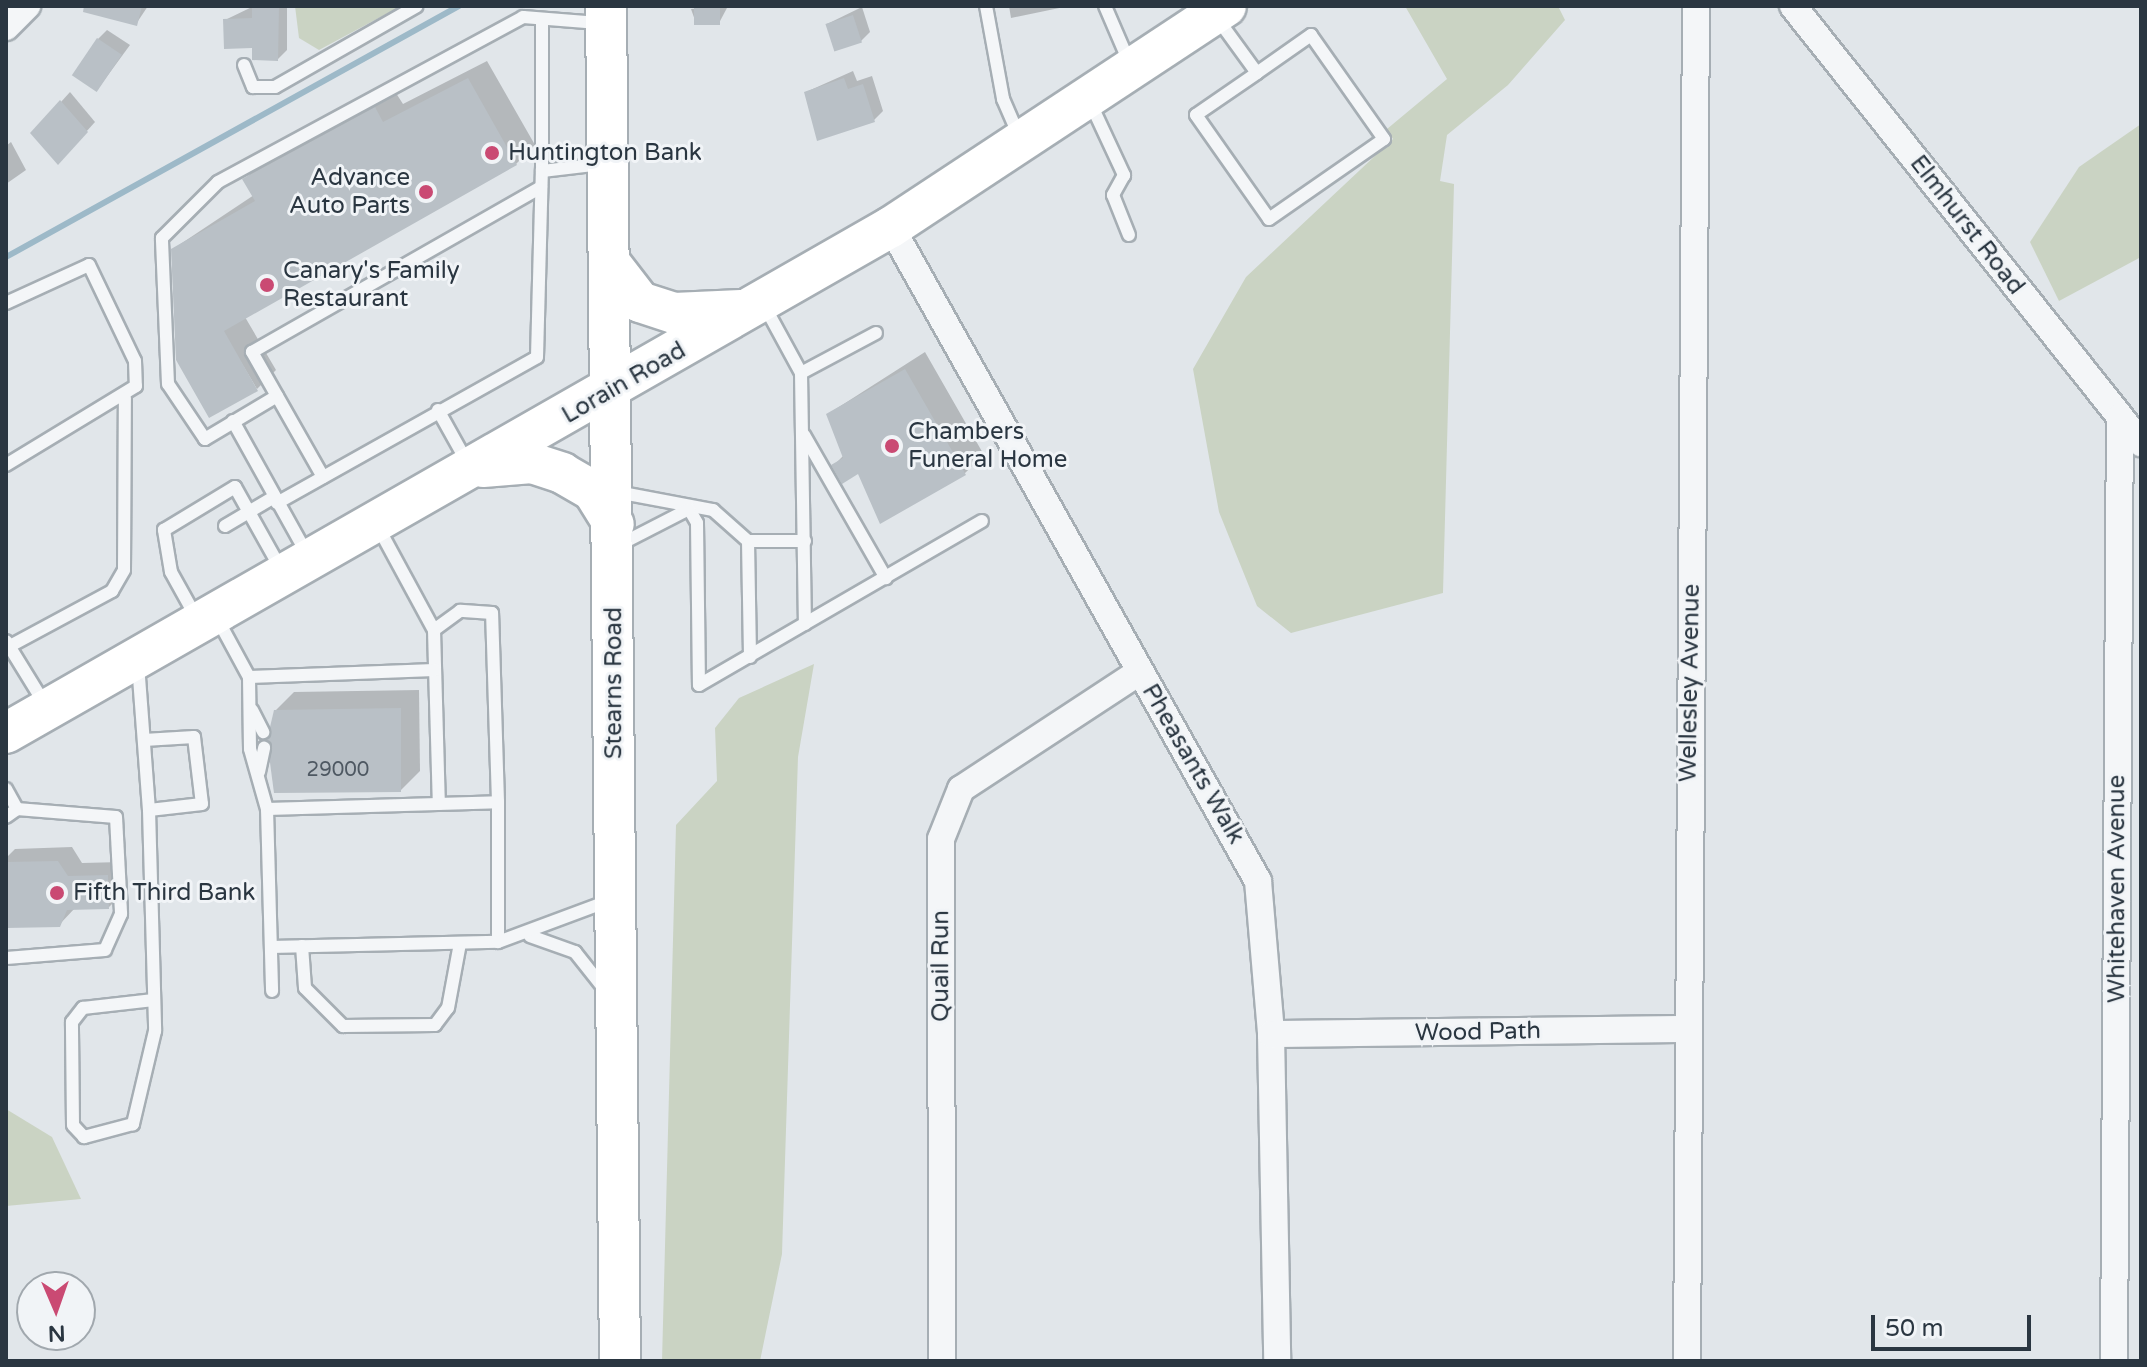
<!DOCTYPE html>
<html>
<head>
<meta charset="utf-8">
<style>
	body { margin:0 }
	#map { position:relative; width:2147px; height:1367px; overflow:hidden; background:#e1e6ea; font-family:"Varela Round",sans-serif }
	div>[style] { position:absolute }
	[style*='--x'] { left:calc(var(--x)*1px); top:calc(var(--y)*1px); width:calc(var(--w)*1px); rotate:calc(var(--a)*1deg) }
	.green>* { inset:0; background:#cad3c3 }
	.shadow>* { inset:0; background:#0003 }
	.stream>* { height:6px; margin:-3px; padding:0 3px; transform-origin:3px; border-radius:3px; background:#9db9c8 }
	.building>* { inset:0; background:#b9c0c6; transform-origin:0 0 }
	.roads { filter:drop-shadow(2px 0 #a6aeb4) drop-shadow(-2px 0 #a6aeb4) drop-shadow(0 2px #a6aeb4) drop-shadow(0 -2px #a6aeb4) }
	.lane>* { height:12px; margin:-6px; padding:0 6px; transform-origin:6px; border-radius:6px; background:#f4f6f8 }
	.street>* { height:26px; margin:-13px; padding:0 13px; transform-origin:13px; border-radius:13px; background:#f4f6f8 }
	.primary>* { height:40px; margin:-20px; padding:0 20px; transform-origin:20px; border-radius:20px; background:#fff }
	.dots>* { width:22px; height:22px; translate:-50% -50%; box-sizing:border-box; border:4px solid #f1f4f7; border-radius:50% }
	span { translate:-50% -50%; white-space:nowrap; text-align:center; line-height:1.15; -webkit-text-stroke:6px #f1f4f7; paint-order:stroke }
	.number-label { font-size:20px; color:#4e5862 }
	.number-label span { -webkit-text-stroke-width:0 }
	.poi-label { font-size:24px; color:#2a3641 }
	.left { translate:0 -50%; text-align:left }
	.right { translate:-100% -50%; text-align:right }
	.street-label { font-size:24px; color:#2a3641 }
	.frame { position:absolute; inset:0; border:8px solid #2a3641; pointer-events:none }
	.north { position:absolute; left:16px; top:1271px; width:80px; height:80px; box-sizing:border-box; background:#f1f4f7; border:2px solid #a1a8ae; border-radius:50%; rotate:178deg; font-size:22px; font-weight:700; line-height:32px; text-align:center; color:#2a3641 }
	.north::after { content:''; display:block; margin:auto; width:28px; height:36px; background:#ca4a73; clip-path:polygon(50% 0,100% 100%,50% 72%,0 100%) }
	.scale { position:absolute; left:1871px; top:1315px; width:160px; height:36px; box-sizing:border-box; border:4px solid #2a3641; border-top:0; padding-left:10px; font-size:24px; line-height:28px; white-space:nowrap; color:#2a3641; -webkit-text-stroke:6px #f1f4f7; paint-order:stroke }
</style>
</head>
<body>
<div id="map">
	<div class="green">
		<div style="clip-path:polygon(295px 6px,401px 6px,319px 50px,299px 38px)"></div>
		<div style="clip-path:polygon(1405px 6px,1558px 6px,1565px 20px,1508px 85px,1447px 135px,1440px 181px,1454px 184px,1443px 593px,1291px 633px,1257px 606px,1219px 512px,1193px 369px,1246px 277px,1393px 139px,1387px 129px,1447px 79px)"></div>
		<div style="clip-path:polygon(2141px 124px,2141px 257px,2059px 301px,2030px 242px,2079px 167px)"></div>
		<div style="clip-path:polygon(814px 664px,798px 757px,782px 1254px,760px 1361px,662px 1361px,676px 825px,717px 781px,715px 728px,739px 698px)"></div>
		<div style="clip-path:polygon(6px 1109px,52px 1137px,81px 1199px,6px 1206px)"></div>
	</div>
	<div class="shadow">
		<div style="clip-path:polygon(111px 6px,148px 6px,136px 24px)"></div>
		<div style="clip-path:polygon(254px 6px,287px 6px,287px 50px,278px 59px,225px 20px)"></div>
		<div style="clip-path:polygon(728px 6px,719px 23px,696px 23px,691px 9px)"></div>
		<div style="clip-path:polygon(1009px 6px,1069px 6px,1011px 18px)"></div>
		<div style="clip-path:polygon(862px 7px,870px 32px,861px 41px,827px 24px)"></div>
		<div style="clip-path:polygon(107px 30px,130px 45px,97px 90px,98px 39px)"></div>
		<div style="clip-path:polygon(487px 61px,535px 145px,516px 164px,245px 317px,276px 370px,257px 389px,173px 249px,254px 195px,245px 179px,264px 161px,394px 90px,403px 104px)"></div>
		<div style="clip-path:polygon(853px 71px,857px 81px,872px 76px,883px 111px,874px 120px,806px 92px)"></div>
		<div style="clip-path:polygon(70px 92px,95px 122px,67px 153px,33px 133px)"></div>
		<div style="clip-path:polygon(11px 142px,26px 170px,6px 184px,6px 146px)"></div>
		<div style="clip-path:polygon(925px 352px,984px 455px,965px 473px,834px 465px,844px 455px,828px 414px)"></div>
		<div style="clip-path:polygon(419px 690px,420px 771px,401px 790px,275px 711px,294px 692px)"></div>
		<div style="clip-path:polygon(72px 847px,82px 863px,122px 862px,123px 893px,109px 907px,75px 908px,59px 925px,6px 926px,6px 858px,15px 849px)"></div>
	</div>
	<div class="stream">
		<div style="--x:6;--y:257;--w:518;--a:-28.99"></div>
	</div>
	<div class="building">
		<div style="clip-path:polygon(84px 6px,142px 6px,137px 26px,83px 12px)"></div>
		<div style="clip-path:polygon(252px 6px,279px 6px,278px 61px,252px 60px,252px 48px,224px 49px,223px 19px,252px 18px)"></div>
		<div style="left:694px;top:6px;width:26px;height:19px"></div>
		<div style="left:853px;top:15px;width:29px;height:29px;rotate:72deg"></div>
		<div style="left:97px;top:38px;width:30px;height:45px;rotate:34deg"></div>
		<div style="clip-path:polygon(468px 78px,517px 165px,224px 331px,258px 391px,209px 418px,176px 360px,171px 249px,255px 201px,242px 179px,375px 107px,383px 122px)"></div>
		<div style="clip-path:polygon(844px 78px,848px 89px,863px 84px,875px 122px,817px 141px,804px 92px)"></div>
		<div style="clip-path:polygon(60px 100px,88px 132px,58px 165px,30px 133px)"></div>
		<div style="clip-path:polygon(905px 369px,966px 475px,880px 524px,858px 474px,842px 484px,831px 465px,843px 458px,826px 414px)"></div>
		<div style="clip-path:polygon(401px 708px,401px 792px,274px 793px,267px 740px,274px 710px)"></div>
		<div style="clip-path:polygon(58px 861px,68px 876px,108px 875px,109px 909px,67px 910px,60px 927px,6px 928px,6px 862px)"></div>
	</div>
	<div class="roads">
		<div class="lane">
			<div style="--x:986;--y:6;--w:95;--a:79.6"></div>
			<div style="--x:1003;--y:99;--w:40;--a:66.6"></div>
			<div style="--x:1105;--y:6;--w:63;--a:66.7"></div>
			<div style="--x:1217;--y:18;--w:68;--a:54"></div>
			<div style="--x:1257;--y:73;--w:74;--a:145.5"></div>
			<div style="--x:1196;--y:115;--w:127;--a:54.9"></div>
			<div style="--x:1269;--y:219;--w:140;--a:-34.8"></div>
			<div style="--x:1384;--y:139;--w:127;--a:-125.1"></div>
			<div style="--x:1311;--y:35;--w:66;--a:144.9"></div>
			<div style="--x:244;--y:65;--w:24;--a:68"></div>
			<div style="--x:253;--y:87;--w:22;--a:0"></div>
			<div style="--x:275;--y:87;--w:163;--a:-29.7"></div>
			<div style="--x:1090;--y:102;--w:81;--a:65"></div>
			<div style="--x:1124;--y:175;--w:23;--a:119"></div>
			<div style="--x:1113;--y:195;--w:43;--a:68.2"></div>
			<div style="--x:542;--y:171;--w:150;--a:-90"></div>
			<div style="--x:6;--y:303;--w:91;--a:-24.6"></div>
			<div style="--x:89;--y:265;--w:106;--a:64.4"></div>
			<div style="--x:135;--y:361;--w:25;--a:88"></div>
			<div style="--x:136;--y:386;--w:152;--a:148.7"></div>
			<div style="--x:764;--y:305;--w:77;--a:61.4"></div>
			<div style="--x:801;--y:373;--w:251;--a:89.1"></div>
			<div style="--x:801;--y:373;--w:85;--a:-28.1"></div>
			<div style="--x:277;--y:396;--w:84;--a:149.2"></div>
			<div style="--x:205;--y:439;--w:66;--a:-123.9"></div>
			<div style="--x:168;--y:384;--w:146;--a:-92.4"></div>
			<div style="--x:162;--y:238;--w:79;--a:-45"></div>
			<div style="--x:218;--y:182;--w:347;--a:-28.4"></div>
			<div style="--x:523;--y:17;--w:76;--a:4.5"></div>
			<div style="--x:438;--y:410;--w:62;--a:60.9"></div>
			<div style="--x:233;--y:421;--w:154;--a:60.9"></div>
			<div style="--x:804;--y:435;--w:165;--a:60.2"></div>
			<div style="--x:323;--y:477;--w:144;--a:-119.6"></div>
			<div style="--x:252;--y:352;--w:333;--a:-29.7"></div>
			<div style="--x:617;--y:492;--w:98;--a:10.6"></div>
			<div style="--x:713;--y:510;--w:47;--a:41.5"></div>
			<div style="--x:748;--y:541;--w:57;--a:0"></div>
			<div style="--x:277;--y:503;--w:298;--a:-29.3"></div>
			<div style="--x:537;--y:357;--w:186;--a:-88.5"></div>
			<div style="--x:542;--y:171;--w:60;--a:-6.7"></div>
			<div style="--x:689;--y:509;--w:16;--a:60"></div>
			<div style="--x:697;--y:523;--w:162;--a:89.3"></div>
			<div style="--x:699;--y:685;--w:327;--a:-30.1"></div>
			<div style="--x:225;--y:526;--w:57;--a:-30.6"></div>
			<div style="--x:378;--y:527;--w:117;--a:61.5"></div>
			<div style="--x:434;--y:630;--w:174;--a:88.4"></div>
			<div style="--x:748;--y:541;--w:116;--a:89"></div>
			<div style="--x:617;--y:546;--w:81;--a:-27.2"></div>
			<div style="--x:196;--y:617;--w:51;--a:-119.1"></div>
			<div style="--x:171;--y:572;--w:43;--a:-99.5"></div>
			<div style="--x:164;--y:530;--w:83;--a:-31.2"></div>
			<div style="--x:235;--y:487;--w:96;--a:60.8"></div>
			<div style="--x:218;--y:620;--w:65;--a:61.5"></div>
			<div style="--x:249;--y:677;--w:72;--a:89.2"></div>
			<div style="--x:250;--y:749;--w:62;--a:74.2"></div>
			<div style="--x:267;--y:809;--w:182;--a:88.4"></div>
			<div style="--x:6;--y:641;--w:76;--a:58.4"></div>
			<div style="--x:10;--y:646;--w:116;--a:-28.3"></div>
			<div style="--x:112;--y:591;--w:24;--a:-60"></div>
			<div style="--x:124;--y:570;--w:172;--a:-89.7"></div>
			<div style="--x:138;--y:664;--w:146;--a:85.7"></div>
			<div style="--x:149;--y:810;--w:221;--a:88.4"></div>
			<div style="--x:155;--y:1031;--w:96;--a:103.3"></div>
			<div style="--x:133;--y:1124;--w:51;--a:165.1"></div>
			<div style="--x:84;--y:1137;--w:16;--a:-133"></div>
			<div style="--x:73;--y:1125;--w:103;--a:-90.6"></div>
			<div style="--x:72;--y:1022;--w:18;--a:-52"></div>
			<div style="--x:83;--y:1008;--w:71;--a:-6.4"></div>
			<div style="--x:249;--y:677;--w:186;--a:-2.2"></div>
			<div style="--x:252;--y:710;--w:25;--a:63"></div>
			<div style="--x:144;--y:740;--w:50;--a:-3.4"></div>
			<div style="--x:194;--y:737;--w:67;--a:83.2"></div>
			<div style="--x:202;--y:804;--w:53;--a:173.5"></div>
			<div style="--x:259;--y:772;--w:25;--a:-78"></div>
			<div style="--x:6;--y:789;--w:23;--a:61"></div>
			<div style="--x:498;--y:802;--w:140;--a:90"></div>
			<div style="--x:267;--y:809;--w:231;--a:-1.7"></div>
			<div style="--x:498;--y:802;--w:189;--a:-91.8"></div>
			<div style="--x:492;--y:613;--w:32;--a:-176"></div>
			<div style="--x:460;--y:611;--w:32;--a:144"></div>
			<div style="--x:6;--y:817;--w:14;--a:-36"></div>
			<div style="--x:17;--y:809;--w:99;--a:4.6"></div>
			<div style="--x:116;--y:817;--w:97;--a:87"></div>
			<div style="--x:121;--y:914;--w:39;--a:114"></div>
			<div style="--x:105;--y:950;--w:99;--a:175.4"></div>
			<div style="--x:530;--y:936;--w:48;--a:19.6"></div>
			<div style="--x:575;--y:952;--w:43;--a:51.5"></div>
			<div style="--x:302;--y:946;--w:42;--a:85.9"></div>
			<div style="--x:305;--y:988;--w:54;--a:45"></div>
			<div style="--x:343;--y:1026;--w:92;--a:-0.6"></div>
			<div style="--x:435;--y:1025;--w:21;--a:-53"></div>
			<div style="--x:448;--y:1008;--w:66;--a:-79.5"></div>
			<div style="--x:271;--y:947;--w:227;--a:-1.3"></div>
			<div style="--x:498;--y:942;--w:117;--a:-20.4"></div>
		</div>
		<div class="street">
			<div style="--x:1793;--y:6;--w:559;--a:51.47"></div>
			<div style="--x:6;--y:27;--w:30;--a:-45"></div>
			<div style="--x:891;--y:227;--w:750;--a:60.7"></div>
			<div style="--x:1258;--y:881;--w:154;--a:85.1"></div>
			<div style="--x:1271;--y:1034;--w:327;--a:88.9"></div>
			<div style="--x:1271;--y:1034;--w:415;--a:-0.7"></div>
			<div style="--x:942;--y:1361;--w:522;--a:-90.11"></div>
			<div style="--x:941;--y:839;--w:54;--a:-68.2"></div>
			<div style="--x:961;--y:789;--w:213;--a:-33.3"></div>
			<div style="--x:1687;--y:1361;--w:1355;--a:-89.62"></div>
			<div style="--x:2114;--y:1361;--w:944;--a:-89.64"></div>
		</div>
		<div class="primary">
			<div style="--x:606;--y:6;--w:1355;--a:89.41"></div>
			<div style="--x:610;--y:263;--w:49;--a:52.4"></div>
			<div style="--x:640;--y:302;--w:36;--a:18"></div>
			<div style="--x:674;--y:313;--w:67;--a:-2.6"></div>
			<div style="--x:483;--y:467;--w:49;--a:-4.7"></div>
			<div style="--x:532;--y:463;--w:32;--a:18"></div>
			<div style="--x:562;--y:473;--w:36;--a:30"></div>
			<div style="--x:593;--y:491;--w:39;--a:58"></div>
			<div style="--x:6;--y:733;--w:1019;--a:-29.76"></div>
			<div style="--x:891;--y:227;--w:401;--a:-33.4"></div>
		</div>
	</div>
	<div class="dots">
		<div style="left:492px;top:153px;background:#ca4a73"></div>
		<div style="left:426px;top:192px;background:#ca4a73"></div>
		<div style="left:267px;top:285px;background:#ca4a73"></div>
		<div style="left:892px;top:446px;background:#ca4a73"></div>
		<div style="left:57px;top:893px;background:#ca4a73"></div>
	</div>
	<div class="number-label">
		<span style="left:338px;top:770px">29000</span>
	</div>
	<div class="poi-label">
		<span class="left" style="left:508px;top:153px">Huntington Bank</span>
		<span class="right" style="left:410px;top:192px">Advance<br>Auto Parts</span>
		<span class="left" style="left:283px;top:285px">Canary's Family<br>Restaurant</span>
		<span class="left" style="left:908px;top:446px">Chambers<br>Funeral Home</span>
		<span class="left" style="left:73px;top:893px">Fifth Third Bank</span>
	</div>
	<div class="street-label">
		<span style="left:1967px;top:225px;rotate:52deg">Elmhurst Road</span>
		<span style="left:624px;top:383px;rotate:-30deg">Lorain Road</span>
		<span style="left:614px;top:683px;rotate:-90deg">Stearns Road</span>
		<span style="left:1690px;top:683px;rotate:-89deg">Wellesley Avenue</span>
		<span style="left:1193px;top:764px;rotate:60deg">Pheasants Walk</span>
		<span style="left:2117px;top:889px;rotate:-90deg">Whitehaven Avenue</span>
		<span style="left:941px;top:966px;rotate:-90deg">Quail Run</span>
		<span style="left:1478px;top:1032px;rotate:-1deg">Wood Path</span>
	</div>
	<div class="frame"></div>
	<div class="north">N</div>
	<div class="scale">50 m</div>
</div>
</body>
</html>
